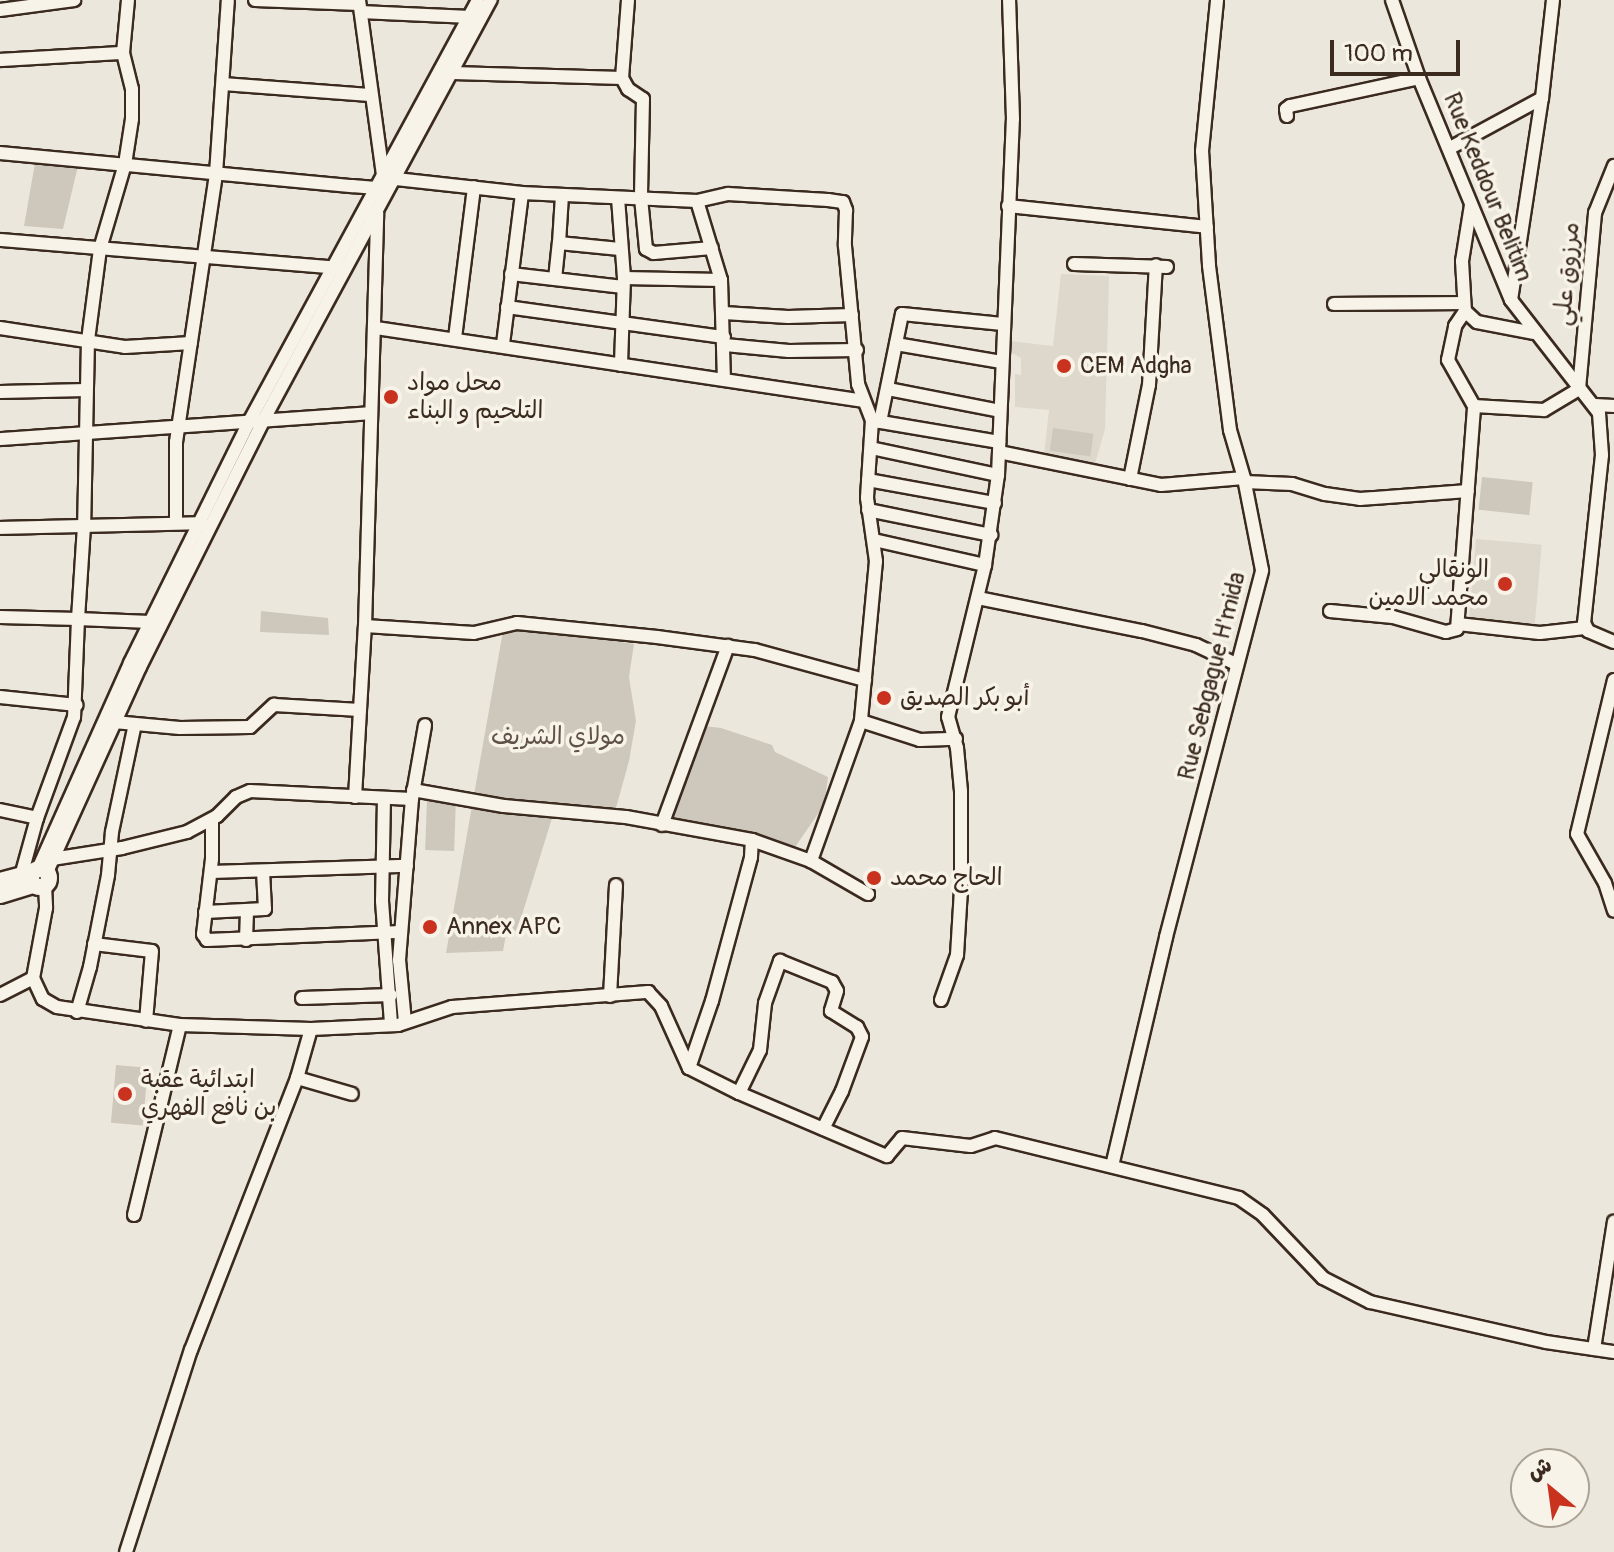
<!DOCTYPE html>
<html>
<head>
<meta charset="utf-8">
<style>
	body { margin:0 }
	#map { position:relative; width:1614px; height:1552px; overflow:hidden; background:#ece7dc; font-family:Pangolin,"Playpen Sans Arabic",sans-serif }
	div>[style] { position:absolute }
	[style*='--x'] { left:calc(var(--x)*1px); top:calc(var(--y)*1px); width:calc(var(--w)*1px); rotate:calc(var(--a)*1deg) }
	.built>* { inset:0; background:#ddd7cc; transform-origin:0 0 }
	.green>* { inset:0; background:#cec8bc; transform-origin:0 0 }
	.roads { filter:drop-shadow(2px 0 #3b2a1e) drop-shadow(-2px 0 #3b2a1e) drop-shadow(0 2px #3b2a1e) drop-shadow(0 -2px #3b2a1e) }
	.minor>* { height:12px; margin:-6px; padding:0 6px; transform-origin:6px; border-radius:6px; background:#f7f3e8 }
	.major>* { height:16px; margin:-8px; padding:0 8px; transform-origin:8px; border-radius:8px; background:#f7f3e8 }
	.major>.ring { margin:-8px; padding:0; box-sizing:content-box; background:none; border:16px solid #f7f3e8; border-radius:50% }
	.dots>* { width:22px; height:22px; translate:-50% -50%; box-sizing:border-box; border:4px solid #f7f3e8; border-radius:50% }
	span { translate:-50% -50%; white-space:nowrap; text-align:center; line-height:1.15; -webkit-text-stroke:7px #f7f3e8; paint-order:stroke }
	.street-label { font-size:24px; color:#3b2a1e }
	.poi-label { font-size:24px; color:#3b2a1e }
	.left { translate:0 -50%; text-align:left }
	.right { translate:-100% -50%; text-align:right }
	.park-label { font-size:24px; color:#605246 }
	.north { position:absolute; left:1510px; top:1448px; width:80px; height:80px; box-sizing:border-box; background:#f7f3e8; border:2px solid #aca397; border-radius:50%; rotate:331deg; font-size:22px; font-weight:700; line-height:32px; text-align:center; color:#3b2a1e }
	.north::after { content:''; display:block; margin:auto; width:28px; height:36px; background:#c8321e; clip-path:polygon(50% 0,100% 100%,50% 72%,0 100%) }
	.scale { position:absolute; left:1330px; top:40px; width:130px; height:36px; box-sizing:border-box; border:4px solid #3b2a1e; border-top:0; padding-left:10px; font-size:24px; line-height:28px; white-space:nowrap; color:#3b2a1e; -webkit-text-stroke:6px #f7f3e8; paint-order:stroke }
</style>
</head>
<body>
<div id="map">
	<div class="built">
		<div style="clip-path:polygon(1061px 274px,1109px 276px,1105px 429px,1095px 464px,1044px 455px,1049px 410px,1015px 407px,1015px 374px,1021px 375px,1021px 358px,1010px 352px,1010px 341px,1053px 346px)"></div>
		<div style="left:1476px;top:539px;width:66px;height:83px;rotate:5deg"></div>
	</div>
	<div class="green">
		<div style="clip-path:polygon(35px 163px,78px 166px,63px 229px,24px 226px)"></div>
		<div style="left:1053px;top:428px;width:41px;height:23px;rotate:8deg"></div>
		<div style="left:1482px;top:477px;width:51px;height:33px;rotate:6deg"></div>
		<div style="clip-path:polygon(261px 611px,328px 618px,329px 635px,260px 632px)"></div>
		<div style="clip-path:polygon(516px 627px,634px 644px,629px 677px,636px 721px,629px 761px,616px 808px,608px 812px,553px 815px,517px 931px,507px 929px,503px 951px,446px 953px,503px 631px)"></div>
		<div style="clip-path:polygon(704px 726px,721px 728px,772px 745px,775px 752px,828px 777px,824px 805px,793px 850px,669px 820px)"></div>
		<div style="left:427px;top:798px;width:29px;height:52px;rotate:2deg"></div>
		<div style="left:116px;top:1065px;width:32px;height:58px;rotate:5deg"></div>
	</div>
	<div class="roads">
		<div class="minor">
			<div style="--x:128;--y:0;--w:53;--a:95.4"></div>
			<div style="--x:123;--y:53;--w:37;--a:76"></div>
			<div style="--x:132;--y:89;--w:30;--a:90"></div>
			<div style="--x:132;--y:119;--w:46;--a:98.8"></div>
			<div style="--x:125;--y:164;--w:89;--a:106.4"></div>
			<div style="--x:100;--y:249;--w:92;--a:97.5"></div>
			<div style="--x:88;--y:340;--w:186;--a:91.2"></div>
			<div style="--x:84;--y:526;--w:93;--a:93.7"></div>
			<div style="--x:78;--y:619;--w:72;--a:2.4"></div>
			<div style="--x:255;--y:0;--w:104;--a:2.2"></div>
			<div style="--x:359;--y:0;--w:177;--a:82.2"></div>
			<div style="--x:628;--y:0;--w:78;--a:94.4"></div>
			<div style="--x:622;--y:78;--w:13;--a:61"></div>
			<div style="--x:628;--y:89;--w:18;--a:34"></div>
			<div style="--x:643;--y:99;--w:99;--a:91.2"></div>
			<div style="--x:641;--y:198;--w:51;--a:84.4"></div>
			<div style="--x:646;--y:249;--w:9;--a:27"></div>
			<div style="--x:654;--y:253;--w:58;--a:-4.9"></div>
			<div style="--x:1392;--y:0;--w:83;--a:70.9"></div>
			<div style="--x:1419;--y:78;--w:240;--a:67.5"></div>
			<div style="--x:1511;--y:300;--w:143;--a:52.1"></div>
			<div style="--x:1599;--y:413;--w:42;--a:85.9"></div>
			<div style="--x:1602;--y:455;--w:169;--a:96.1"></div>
			<div style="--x:1584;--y:623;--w:9;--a:63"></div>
			<div style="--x:1588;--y:631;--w:28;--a:23"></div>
			<div style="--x:0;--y:10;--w:75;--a:-7.7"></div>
			<div style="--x:361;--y:12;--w:109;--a:2.6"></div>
			<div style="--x:0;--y:60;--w:123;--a:-3.3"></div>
			<div style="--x:453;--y:73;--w:169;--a:1.7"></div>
			<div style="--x:223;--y:84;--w:147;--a:4.3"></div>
			<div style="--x:1287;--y:116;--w:7;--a:-98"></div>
			<div style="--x:1286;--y:109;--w:5;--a:-37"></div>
			<div style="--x:1290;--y:106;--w:132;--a:-12.2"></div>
			<div style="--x:1450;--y:148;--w:105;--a:-28.5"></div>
			<div style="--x:0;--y:153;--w:354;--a:5.4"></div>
			<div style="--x:352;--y:186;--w:24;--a:5"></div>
			<div style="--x:376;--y:188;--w:22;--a:-24"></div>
			<div style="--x:396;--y:179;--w:127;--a:6.3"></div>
			<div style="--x:522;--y:193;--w:175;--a:2.6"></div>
			<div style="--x:697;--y:201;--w:83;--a:73.1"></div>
			<div style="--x:721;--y:280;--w:100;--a:88.3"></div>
			<div style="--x:618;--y:198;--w:80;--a:85.7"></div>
			<div style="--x:624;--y:278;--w:87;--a:92"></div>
			<div style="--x:697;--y:201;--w:32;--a:-13"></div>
			<div style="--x:728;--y:194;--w:100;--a:3.4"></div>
			<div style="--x:828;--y:200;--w:15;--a:8"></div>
			<div style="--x:843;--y:202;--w:9;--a:69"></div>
			<div style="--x:846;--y:210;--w:36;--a:92"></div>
			<div style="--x:845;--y:246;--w:139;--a:84.6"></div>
			<div style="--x:858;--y:384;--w:39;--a:69"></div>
			<div style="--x:872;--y:420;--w:78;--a:93.7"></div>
			<div style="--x:867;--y:498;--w:64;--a:81.9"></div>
			<div style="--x:876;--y:561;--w:161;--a:95.4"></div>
			<div style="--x:861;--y:721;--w:149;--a:109.7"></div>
			<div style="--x:1471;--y:205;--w:57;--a:99.1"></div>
			<div style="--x:1462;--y:261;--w:50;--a:86.6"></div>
			<div style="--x:1465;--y:311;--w:16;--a:43"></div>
			<div style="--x:1477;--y:322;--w:57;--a:11.1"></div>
			<div style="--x:1008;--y:206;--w:200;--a:6"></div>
			<div style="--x:0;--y:240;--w:338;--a:4.7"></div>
			<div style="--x:559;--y:243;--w:48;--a:-86.4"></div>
			<div style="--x:1074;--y:264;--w:93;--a:1.8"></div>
			<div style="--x:511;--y:274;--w:113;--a:6.6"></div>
			<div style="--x:624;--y:278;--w:97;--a:1.2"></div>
			<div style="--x:555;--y:279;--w:36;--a:-84"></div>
			<div style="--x:559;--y:243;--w:61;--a:5.6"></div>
			<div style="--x:1511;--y:300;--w:204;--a:-81.3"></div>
			<div style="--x:1542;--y:98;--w:99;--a:-83.6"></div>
			<div style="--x:1334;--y:304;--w:129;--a:-0.4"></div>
			<div style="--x:507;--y:307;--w:219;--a:7.9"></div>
			<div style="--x:724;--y:313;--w:64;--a:3.6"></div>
			<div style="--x:788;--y:317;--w:64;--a:-1.8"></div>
			<div style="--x:0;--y:328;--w:126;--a:8.6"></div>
			<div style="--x:125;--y:347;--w:66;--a:-3.5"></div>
			<div style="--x:376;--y:328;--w:492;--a:8.5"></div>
			<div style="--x:455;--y:338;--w:152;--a:-82.8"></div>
			<div style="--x:503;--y:344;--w:152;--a:-82.8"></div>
			<div style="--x:896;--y:344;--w:107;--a:9.7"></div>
			<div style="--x:725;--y:345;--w:64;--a:5.4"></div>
			<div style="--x:789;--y:351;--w:68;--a:-0.8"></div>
			<div style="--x:888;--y:389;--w:114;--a:11.1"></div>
			<div style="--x:1579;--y:389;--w:177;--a:-84.8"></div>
			<div style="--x:1595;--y:213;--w:51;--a:-68"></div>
			<div style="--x:0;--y:392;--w:86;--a:-1.3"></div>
			<div style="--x:1595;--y:405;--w:19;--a:3"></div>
			<div style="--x:1474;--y:406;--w:70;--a:3.3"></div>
			<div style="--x:1544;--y:410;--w:41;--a:-31"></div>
			<div style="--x:875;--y:421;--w:126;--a:9.6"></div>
			<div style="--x:880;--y:422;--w:110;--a:-78.5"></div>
			<div style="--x:902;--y:314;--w:101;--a:5.7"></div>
			<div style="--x:0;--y:439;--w:371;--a:-4"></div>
			<div style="--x:871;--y:448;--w:130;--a:12"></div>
			<div style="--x:999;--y:452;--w:165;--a:11.5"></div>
			<div style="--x:1161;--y:485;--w:83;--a:-4.8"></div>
			<div style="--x:1130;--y:479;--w:96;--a:-78.6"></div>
			<div style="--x:1149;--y:385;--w:120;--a:-86.7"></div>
			<div style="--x:868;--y:480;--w:129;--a:10.3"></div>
			<div style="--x:1245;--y:482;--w:47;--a:2.4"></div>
			<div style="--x:1292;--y:484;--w:34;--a:17"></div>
			<div style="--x:1325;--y:494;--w:35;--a:8"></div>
			<div style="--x:1360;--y:499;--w:108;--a:-4.2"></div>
			<div style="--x:868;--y:510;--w:126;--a:11.5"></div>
			<div style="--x:176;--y:523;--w:81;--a:-90"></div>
			<div style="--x:176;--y:442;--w:271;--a:-81.5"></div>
			<div style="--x:216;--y:174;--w:174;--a:-86.1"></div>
			<div style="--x:0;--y:528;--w:202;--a:-1.4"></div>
			<div style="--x:874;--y:540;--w:114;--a:12.7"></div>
			<div style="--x:978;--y:598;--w:167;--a:11.4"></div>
			<div style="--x:1142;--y:631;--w:56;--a:14.5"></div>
			<div style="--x:1196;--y:645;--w:44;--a:25.4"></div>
			<div style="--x:1330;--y:611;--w:63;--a:5.4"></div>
			<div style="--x:1393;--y:617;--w:55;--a:15.8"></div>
			<div style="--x:1446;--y:632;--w:11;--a:-15"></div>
			<div style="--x:1457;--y:629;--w:224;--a:-85.6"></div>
			<div style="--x:1474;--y:406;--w:53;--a:-119.5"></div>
			<div style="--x:1448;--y:360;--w:35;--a:-78"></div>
			<div style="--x:1455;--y:326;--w:18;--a:-56"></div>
			<div style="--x:0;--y:617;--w:78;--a:1.5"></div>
			<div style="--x:78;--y:619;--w:98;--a:92.3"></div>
			<div style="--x:74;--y:717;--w:108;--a:110.1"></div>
			<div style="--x:37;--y:818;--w:60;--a:105.4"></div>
			<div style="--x:1458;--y:624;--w:82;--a:6.3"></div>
			<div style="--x:1540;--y:633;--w:45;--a:-6.3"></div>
			<div style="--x:365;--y:626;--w:109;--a:3.7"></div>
			<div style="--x:474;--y:633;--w:44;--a:-13.1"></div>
			<div style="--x:517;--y:623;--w:141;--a:5.7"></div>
			<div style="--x:657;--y:637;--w:99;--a:7.6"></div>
			<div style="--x:755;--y:650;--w:114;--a:15.3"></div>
			<div style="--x:1614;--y:680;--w:158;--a:103.5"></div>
			<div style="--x:1577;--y:834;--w:56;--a:60.3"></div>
			<div style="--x:1605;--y:883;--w:29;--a:72"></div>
			<div style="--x:0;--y:697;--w:77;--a:5.9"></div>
			<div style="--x:861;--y:721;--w:62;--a:17.9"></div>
			<div style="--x:920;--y:740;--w:36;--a:-2"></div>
			<div style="--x:114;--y:722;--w:66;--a:5.2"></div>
			<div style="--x:180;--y:728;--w:70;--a:-0.8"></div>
			<div style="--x:250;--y:727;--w:33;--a:-43"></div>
			<div style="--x:274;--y:705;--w:86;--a:3.3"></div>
			<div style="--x:413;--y:790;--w:92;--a:10"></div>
			<div style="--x:504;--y:806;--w:122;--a:5.2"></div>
			<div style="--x:626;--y:817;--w:128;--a:10.3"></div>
			<div style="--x:752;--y:840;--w:63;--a:19.6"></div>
			<div style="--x:811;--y:861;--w:66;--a:30.1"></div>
			<div style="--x:355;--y:797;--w:171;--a:-86.7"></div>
			<div style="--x:365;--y:626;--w:413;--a:-88.3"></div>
			<div style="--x:384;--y:798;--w:103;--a:91.1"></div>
			<div style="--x:382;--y:901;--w:124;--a:85.8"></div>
			<div style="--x:0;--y:810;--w:38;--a:12"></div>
			<div style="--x:212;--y:820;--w:39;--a:90"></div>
			<div style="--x:212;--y:859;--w:76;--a:96.8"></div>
			<div style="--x:203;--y:934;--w:7;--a:56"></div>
			<div style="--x:207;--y:940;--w:194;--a:-2.4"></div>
			<div style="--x:662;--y:825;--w:191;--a:-69.8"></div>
			<div style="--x:52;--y:859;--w:71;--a:-8.9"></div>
			<div style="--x:122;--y:848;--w:67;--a:-13.8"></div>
			<div style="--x:187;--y:832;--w:34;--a:-28"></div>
			<div style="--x:217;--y:816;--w:27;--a:-45"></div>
			<div style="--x:236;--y:797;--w:15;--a:-23"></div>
			<div style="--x:250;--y:791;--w:162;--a:2.8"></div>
			<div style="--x:38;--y:869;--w:226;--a:-65.9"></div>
			<div style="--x:130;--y:663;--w:271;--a:-63.7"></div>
			<div style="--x:250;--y:420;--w:478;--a:-61.5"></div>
			<div style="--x:47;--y:872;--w:225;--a:-65.6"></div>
			<div style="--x:140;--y:667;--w:277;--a:-63.4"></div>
			<div style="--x:264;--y:419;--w:477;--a:-61.6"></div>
			<div style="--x:211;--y:872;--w:196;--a:-1.8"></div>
			<div style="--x:45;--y:886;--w:22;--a:87"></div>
			<div style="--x:46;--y:908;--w:71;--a:100.5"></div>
			<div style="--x:33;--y:978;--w:23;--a:65"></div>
			<div style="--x:43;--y:999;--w:16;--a:30"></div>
			<div style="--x:57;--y:1007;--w:124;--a:8.3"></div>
			<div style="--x:180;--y:1025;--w:131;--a:1.7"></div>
			<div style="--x:311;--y:1029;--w:87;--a:-2.6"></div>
			<div style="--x:398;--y:1025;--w:57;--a:-18.4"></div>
			<div style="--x:452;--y:1007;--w:197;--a:-4.4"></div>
			<div style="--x:648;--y:992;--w:19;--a:47"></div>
			<div style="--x:661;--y:1006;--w:68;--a:65.7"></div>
			<div style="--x:689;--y:1068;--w:56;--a:26.6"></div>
			<div style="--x:739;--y:1093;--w:161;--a:23.1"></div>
			<div style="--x:887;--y:1156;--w:23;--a:-50"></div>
			<div style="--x:902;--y:1138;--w:69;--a:6.6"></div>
			<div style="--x:971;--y:1146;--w:25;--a:-18"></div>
			<div style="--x:995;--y:1138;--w:251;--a:13.8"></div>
			<div style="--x:1239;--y:1198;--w:29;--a:35"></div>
			<div style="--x:1263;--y:1215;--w:87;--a:46.4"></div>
			<div style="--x:1323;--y:1278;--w:53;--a:27.1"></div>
			<div style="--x:1370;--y:1302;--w:180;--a:12.8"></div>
			<div style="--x:1546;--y:1342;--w:69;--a:8.4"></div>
			<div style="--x:205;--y:912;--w:60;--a:-2.9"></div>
			<div style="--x:265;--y:909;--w:36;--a:-93"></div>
			<div style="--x:246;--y:940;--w:30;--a:-88"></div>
			<div style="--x:94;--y:944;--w:58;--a:6.9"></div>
			<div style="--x:152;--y:951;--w:70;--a:94.9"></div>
			<div style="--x:0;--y:995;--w:37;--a:-27"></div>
			<div style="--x:610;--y:996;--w:111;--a:-86.9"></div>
			<div style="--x:302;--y:998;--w:89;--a:-1.9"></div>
			<div style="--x:941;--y:1000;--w:48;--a:-70.4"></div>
			<div style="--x:957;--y:955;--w:65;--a:-86.5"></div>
			<div style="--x:961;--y:890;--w:99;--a:-90"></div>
			<div style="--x:961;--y:791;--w:43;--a:-95.3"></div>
			<div style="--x:957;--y:748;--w:32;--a:-106"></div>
			<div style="--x:948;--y:717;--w:156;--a:-76.3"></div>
			<div style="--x:985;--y:565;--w:91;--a:-81.8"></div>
			<div style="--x:998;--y:475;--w:356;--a:-87.6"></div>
			<div style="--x:1013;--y:119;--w:119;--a:-91.9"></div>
			<div style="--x:77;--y:1012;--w:47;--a:-73.9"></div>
			<div style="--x:90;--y:967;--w:94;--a:-78.9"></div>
			<div style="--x:108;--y:875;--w:43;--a:-84.7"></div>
			<div style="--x:112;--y:832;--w:110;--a:-78"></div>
			<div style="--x:405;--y:1022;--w:62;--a:-95.5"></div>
			<div style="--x:399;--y:960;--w:162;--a:-85.4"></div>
			<div style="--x:412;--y:799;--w:75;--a:-80"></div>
			<div style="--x:689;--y:1068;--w:71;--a:-71.1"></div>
			<div style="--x:712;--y:1001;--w:149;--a:-74.8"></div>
			<div style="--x:751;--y:857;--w:17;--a:-87"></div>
			<div style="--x:297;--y:1078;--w:57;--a:16.2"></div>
			<div style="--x:739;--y:1093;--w:48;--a:-64"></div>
			<div style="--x:760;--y:1050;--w:47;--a:-83.9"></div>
			<div style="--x:765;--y:1003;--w:45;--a:-70.3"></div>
			<div style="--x:780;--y:961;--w:56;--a:22"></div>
			<div style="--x:832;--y:982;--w:10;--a:61"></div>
			<div style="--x:837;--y:991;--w:21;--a:107"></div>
			<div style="--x:831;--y:1011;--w:31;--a:32"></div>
			<div style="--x:857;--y:1027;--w:11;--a:63"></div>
			<div style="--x:862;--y:1037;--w:58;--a:110.3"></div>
			<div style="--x:842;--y:1091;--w:42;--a:116.6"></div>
			<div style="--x:1112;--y:1166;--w:235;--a:-76.7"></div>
			<div style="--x:1166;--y:937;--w:379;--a:-75.3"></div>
			<div style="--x:1262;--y:570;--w:94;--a:-101.1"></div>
			<div style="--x:1244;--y:478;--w:50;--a:-106.3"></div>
			<div style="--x:1230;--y:430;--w:166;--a:-97.3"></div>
			<div style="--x:1209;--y:265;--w:114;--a:-93.5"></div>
			<div style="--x:1202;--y:151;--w:152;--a:-84.3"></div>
			<div style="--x:134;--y:1215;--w:195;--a:-76.4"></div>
			<div style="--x:1594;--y:1349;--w:129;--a:-81.1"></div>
			<div style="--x:126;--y:1552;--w:212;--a:-72.2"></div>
			<div style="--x:191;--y:1350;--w:292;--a:-68.7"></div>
			<div style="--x:297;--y:1078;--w:51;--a:-74.1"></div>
		</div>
		<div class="major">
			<div class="ring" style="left:31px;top:869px;width:2px;height:2px"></div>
			<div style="--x:0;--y:881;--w:34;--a:-15"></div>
			<div style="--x:0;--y:895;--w:34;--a:-17"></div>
		</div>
	</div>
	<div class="dots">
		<div style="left:1064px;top:366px;background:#c8321e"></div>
		<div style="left:391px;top:397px;background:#c8321e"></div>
		<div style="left:1505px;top:584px;background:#c8321e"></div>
		<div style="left:884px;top:698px;background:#c8321e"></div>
		<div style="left:874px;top:878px;background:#c8321e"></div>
		<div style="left:430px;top:927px;background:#c8321e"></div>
		<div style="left:125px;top:1094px;background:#c8321e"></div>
	</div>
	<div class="street-label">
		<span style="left:1488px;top:187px;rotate:68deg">Rue Keddour Belitim</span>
		<span style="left:1567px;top:274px;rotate:-85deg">مرزوق علي</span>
		<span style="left:1212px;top:676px;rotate:-76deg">Rue Sebgague H'mida</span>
	</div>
	<div class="poi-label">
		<span class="left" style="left:1080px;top:366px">CEM Adgha</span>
		<span class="left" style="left:407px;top:397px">محل مواد<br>التلحيم و البناء</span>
		<span class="right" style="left:1489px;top:584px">الونقالي<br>محمد الامين</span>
		<span class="left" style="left:900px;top:698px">أبو بكر الصديق</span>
		<span class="left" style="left:890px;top:878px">الحاج محمد</span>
		<span class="left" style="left:446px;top:927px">Annex APC</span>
		<span class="left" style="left:141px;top:1094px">ابتدائية عقبة<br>بن نافع الفهري</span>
	</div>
	<div class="park-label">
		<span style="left:558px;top:737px">مولاي الشريف</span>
	</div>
	<div class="north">ش</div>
	<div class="scale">100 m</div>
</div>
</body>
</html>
